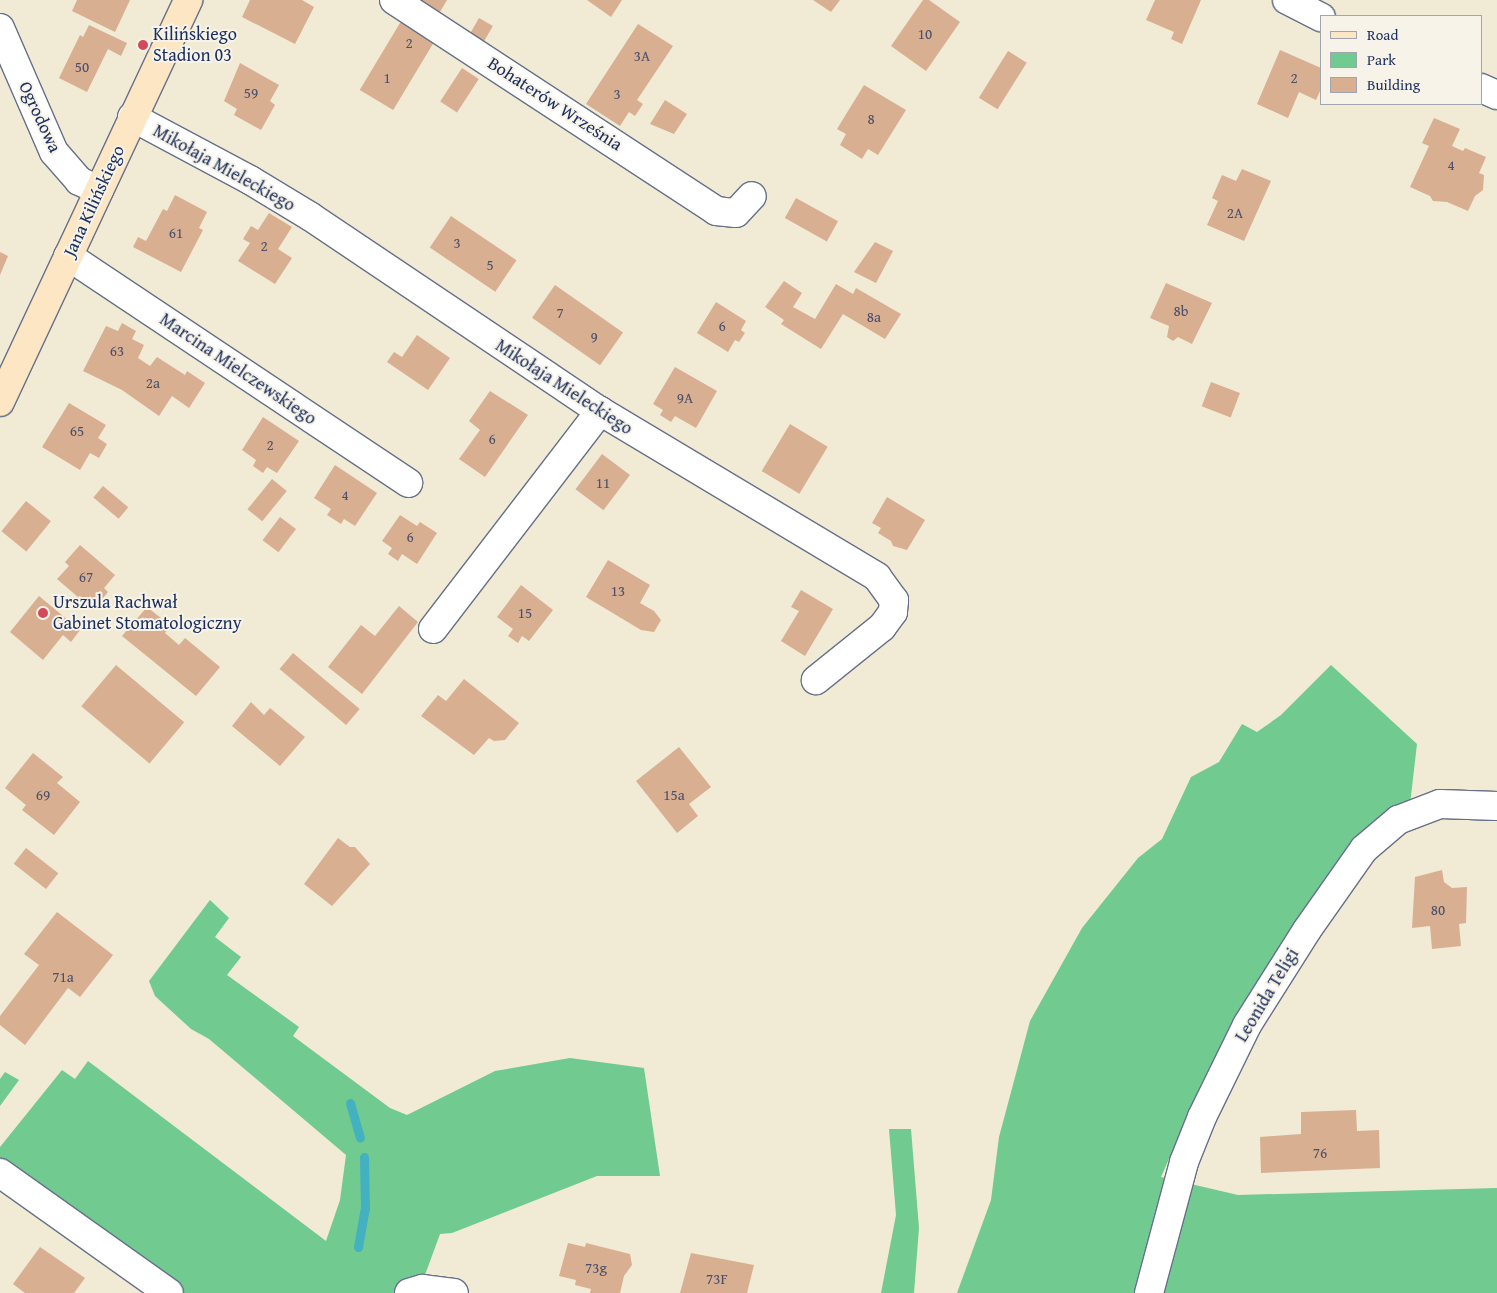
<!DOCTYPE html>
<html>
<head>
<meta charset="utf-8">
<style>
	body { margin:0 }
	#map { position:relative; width:1497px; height:1293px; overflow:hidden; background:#f1ead5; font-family:"Gentium Book Plus",serif }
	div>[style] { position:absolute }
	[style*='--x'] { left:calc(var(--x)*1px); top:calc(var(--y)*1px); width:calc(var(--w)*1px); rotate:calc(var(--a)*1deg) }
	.green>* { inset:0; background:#71ca90 }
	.stream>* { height:9px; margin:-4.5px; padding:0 4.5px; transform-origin:4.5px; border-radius:4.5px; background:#44b1c0 }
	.building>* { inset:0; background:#d9af91; transform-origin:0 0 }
	.roads { filter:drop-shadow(1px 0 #667088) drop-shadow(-1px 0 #667088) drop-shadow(0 1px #667088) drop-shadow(0 -1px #667088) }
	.street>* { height:28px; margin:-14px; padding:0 14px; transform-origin:14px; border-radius:14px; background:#fff }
	.secondary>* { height:28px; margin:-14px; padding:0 14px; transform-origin:14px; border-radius:14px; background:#fce6c4 }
	.dots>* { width:14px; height:14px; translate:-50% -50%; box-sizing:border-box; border:2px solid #f7f3e8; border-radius:50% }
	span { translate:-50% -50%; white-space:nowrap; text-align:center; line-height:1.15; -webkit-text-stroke:4px #f7f3e8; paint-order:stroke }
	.number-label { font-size:15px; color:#4a4f6b }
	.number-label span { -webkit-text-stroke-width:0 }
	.poi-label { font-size:18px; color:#1b2f5e }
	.left { translate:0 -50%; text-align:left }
	.street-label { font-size:18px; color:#1b2f5e }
	.legend { position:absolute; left:1320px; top:15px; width:162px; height:90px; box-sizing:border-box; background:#f7f3e8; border:1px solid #9fa5b1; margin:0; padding:6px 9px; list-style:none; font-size:15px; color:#1b2f5e }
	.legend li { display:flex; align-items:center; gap:10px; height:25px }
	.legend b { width:25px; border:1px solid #9fa5b1 }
</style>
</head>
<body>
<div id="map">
	<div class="green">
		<div style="clip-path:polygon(1331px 665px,1417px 744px,1409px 813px,1292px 968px,1192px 1107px,1161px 1177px,1238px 1195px,1497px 1188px,1497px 1293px,957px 1293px,991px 1200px,999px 1137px,1030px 1021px,1082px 928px,1138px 858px,1162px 839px,1191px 777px,1219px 762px,1242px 724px,1257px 732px,1281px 715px)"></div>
		<div style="clip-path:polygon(210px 900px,229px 918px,215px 937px,241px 957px,227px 975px,299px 1027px,293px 1036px,390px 1108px,407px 1115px,495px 1071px,570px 1058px,644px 1068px,660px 1176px,597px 1176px,452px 1233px,440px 1234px,425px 1275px,409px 1281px,396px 1293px,183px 1293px,0 1161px,0 1147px,62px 1070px,75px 1079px,88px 1061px,326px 1241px,340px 1200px,346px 1155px,209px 1039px,191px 1029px,155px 996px,149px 981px)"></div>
		<div style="clip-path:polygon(5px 1072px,19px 1080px,0 1106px,0 1079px)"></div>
		<div style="clip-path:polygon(889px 1129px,911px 1129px,919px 1228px,914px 1293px,881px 1293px,896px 1215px)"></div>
	</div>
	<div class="stream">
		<div style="--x:350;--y:1103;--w:36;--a:74"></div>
		<div style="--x:358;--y:1247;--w:39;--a:-80"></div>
		<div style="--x:365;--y:1209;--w:52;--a:-91.1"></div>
	</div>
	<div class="building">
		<div style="clip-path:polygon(77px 0,130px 0,115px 32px,72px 11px)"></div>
		<div style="clip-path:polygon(250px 0,302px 0,314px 7px,295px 44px,242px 17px)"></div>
		<div style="clip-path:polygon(409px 0,447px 0,437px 17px)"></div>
		<div style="clip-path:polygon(587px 0,622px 0,611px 17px)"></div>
		<div style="clip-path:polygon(813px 0,840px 0,831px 12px)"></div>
		<div style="clip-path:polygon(923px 0,929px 0,960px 22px,926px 71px,891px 46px)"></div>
		<div style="clip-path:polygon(1155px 0,1201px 0,1182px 44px,1171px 39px,1174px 32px,1146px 20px)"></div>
		<div style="left:403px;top:18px;width:39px;height:84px;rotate:31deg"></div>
		<div style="left:479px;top:18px;width:16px;height:23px;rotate:30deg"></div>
		<div style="clip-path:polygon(638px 24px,673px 46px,637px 100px,643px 104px,635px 116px,629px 112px,620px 126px,586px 104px)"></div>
		<div style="clip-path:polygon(89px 25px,127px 43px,121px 56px,108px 49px,87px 92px,59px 78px,80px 35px,83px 37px)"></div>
		<div style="clip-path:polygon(1280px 50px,1321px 68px,1321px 89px,1316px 100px,1299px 92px,1288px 118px,1257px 104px)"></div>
		<div style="left:1008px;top:51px;width:22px;height:55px;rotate:32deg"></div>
		<div style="clip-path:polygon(240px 63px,279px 85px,270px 101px,275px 105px,261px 130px,234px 115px,237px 109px,224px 101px)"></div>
		<div style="left:462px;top:68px;width:20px;height:40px;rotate:33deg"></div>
		<div style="clip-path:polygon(864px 85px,906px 110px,878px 155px,868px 149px,862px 159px,840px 145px,846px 134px,837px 129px)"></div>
		<div style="clip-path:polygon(665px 100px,687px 114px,674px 134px,650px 124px)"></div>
		<div style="clip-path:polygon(1434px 118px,1460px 129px,1452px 146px,1463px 151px,1465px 148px,1486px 157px,1479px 173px,1484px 175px,1483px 190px,1475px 196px,1468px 211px,1447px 202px,1433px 201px,1430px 196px,1410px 187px,1429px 146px,1422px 143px)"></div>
		<div style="clip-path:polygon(1242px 169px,1271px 181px,1244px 241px,1207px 225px,1218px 201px,1212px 198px,1222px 175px,1236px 181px)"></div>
		<div style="clip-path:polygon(175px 195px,207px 212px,199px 228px,203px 230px,181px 272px,133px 247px,138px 237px,146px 241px,163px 209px,167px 211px)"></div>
		<div style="left:796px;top:198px;width:48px;height:23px;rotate:29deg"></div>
		<div style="clip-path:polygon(269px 213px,292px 227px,278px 249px,292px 258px,275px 284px,238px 261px,250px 243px,243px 239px,251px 226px,258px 230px)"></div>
		<div style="left:451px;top:216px;width:79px;height:38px;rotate:34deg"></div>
		<div style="clip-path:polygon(875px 242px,893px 251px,876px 283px,854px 272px)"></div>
		<div style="clip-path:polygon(0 252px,8px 256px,0 275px)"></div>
		<div style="clip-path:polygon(784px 281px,802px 293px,793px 307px,815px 319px,836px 284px,853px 294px,856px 288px,901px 314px,885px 339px,843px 314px,821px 349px,781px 324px,784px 320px,765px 307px)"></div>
		<div style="clip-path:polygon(1166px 283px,1212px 303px,1192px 344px,1178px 337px,1173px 341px,1167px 337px,1169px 326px,1150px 318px)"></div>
		<div style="left:555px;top:285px;width:83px;height:40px;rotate:35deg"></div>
		<div style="clip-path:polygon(716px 302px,746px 321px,741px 330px,745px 333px,739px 342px,735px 340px,728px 352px,697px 333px)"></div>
		<div style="clip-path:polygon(122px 323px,136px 331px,132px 339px,144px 345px,138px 358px,150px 366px,157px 357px,185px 375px,187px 371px,205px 383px,189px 408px,172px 396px,159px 416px,122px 390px,83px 371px,106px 326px,118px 331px)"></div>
		<div style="clip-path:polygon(417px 335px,450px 358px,428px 390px,387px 362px,394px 352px,402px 357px)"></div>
		<div style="clip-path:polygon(675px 367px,717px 391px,696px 428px,675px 416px,671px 422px,660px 415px,663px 410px,653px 404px)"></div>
		<div style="left:1211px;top:382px;width:31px;height:26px;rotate:21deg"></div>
		<div style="clip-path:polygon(490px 391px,528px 415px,485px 477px,459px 459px,480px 430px,469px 421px)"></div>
		<div style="clip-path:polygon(69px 403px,106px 425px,98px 438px,107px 444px,99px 458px,90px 453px,80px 470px,42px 447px)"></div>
		<div style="clip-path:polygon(263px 417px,299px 441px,277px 473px,267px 467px,263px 473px,253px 466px,256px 460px,242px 450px)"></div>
		<div style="left:790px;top:424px;width:44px;height:55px;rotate:31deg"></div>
		<div style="left:602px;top:454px;width:35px;height:44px;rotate:37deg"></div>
		<div style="clip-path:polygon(335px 465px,377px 493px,355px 526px,344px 519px,341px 524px,327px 515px,331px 509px,314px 498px)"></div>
		<div style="left:272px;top:479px;width:19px;height:39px;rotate:39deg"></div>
		<div style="left:103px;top:486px;width:33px;height:15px;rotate:40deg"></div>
		<div style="clip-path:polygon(887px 497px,925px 520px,907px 550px,893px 546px,891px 541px,878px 533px,881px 528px,872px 523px)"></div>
		<div style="left:26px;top:501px;width:32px;height:39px;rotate:39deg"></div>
		<div style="clip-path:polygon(400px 515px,417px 526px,420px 522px,437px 533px,417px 564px,402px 554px,398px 561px,388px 554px,392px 548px,382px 541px)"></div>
		<div style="left:280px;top:517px;width:20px;height:29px;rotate:37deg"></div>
		<div style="clip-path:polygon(80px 545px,115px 575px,104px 588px,108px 592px,93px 610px,57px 579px,69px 566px,65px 562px)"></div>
		<div style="clip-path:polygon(608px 560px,650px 585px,640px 603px,654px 611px,661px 620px,654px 632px,641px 630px,586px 597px)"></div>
		<div style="clip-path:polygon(521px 585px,553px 610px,529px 641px,522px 636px,518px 643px,508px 636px,513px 629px,497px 617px)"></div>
		<div style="clip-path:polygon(801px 590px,833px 609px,805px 656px,781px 641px,799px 611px,791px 607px)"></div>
		<div style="clip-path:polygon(39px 596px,80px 630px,71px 642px,63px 635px,43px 660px,10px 632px)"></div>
		<div style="clip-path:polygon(399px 606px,418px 622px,362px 694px,328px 667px,361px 625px,375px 636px)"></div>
		<div style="clip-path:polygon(147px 607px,171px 626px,165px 633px,179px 645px,185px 638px,220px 667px,196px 696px,122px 636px)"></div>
		<div style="left:293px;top:653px;width:87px;height:21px;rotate:40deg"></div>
		<div style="left:116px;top:665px;width:89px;height:54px;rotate:40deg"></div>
		<div style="clip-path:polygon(464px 679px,519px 723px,505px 740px,494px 741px,489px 738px,474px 755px,421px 716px,438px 695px,446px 701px)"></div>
		<div style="clip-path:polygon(251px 702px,264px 715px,270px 708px,305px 737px,280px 766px,232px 726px)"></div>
		<div style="clip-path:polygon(679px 747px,711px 787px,689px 804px,698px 816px,677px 833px,636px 781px)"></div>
		<div style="clip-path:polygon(33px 753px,63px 777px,57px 783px,80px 802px,54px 835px,22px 810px,26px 805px,5px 788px)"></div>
		<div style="clip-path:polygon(338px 838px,350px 847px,355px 847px,370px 864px,332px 906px,304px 884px)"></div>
		<div style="left:26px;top:848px;width:41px;height:20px;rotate:38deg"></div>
		<div style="clip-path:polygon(1442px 870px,1444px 882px,1452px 888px,1467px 887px,1466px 923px,1459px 924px,1461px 946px,1432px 949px,1430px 926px,1412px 928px,1415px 877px)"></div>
		<div style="clip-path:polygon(57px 912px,113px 955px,80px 997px,68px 988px,25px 1045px,0 1025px,0 1016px,39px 965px,24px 954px)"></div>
		<div style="clip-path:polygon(1356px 1110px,1357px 1131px,1379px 1130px,1380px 1168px,1261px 1173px,1260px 1137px,1301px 1134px,1301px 1112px)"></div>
		<div style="clip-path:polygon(568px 1243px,585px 1247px,586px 1243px,630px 1254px,632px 1265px,624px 1276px,620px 1293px,590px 1293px,591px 1289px,575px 1285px,576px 1280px,559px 1276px)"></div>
		<div style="clip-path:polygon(40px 1247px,85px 1278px,74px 1293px,25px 1293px,13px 1284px)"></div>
		<div style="clip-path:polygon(691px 1253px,754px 1265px,747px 1293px,680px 1293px)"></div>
	</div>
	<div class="roads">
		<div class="street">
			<div style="--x:394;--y:0;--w:385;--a:33.2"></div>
			<div style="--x:716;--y:211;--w:20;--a:6"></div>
			<div style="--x:736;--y:213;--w:23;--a:-47"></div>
			<div style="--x:1287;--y:0;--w:38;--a:27"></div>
			<div style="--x:0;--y:28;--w:135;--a:66.5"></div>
			<div style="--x:54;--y:152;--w:38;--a:49"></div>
			<div style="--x:79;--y:181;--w:22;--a:24"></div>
			<div style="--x:1481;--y:88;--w:17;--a:24"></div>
			<div style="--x:132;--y:117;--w:134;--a:28.1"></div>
			<div style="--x:250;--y:180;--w:71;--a:31.2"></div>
			<div style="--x:311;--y:217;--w:348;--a:33.9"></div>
			<div style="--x:600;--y:411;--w:323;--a:30.9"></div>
			<div style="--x:877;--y:577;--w:29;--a:54"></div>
			<div style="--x:894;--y:600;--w:12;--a:95"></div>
			<div style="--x:893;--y:612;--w:19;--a:126"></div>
			<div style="--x:882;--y:627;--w:85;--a:141.2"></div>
			<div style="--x:68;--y:256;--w:409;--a:33.7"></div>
			<div style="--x:433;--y:629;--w:275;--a:-52.5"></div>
			<div style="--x:0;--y:1173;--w:207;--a:35.4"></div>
			<div style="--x:409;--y:1293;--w:14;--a:-17"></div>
			<div style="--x:422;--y:1289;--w:32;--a:7"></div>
			<div style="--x:1149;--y:1293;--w:136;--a:-75"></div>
			<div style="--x:1184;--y:1162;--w:48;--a:-68.2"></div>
			<div style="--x:1202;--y:1117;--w:102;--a:-63.9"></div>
			<div style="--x:1247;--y:1025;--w:112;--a:-57.7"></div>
			<div style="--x:1307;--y:930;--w:99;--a:-54.9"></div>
			<div style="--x:1364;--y:849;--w:45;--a:-40.5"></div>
			<div style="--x:1398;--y:820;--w:45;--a:-20.9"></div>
			<div style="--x:1440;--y:804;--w:57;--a:2"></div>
		</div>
		<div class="secondary">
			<div style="--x:0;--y:402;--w:444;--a:-64.9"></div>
		</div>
	</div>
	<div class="dots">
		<div style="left:143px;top:45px;background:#d1495b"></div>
		<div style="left:43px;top:613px;background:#d1495b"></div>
	</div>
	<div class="number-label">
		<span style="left:925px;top:34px">10</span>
		<span style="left:409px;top:43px">2</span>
		<span style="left:642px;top:56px">3A</span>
		<span style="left:82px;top:67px">50</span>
		<span style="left:387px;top:78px">1</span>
		<span style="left:1294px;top:78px">2</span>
		<span style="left:251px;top:93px">59</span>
		<span style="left:617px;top:94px">3</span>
		<span style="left:871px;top:119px">8</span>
		<span style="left:1451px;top:165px">4</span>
		<span style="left:1235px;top:213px">2A</span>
		<span style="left:176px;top:233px">61</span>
		<span style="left:457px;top:243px">3</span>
		<span style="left:264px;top:246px">2</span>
		<span style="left:490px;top:265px">5</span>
		<span style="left:1181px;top:311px">8b</span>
		<span style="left:560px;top:313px">7</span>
		<span style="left:874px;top:317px">8a</span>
		<span style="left:722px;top:326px">6</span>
		<span style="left:594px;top:337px">9</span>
		<span style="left:117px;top:351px">63</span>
		<span style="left:153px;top:383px">2a</span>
		<span style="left:685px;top:398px">9A</span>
		<span style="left:77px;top:431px">65</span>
		<span style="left:492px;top:439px">6</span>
		<span style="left:270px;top:445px">2</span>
		<span style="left:603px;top:483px">11</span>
		<span style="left:345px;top:495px">4</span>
		<span style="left:410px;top:537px">6</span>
		<span style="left:86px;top:577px">67</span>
		<span style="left:618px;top:591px">13</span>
		<span style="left:525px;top:613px">15</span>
		<span style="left:43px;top:795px">69</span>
		<span style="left:674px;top:795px">15a</span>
		<span style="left:1438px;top:910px">80</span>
		<span style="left:63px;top:977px">71a</span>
		<span style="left:1320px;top:1153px">76</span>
		<span style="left:596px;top:1268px">73g</span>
		<span style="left:717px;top:1279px">73F</span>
	</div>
	<div class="poi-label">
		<span class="left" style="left:153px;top:45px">Kilińskiego<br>Stadion 03</span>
		<span class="left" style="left:53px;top:613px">Urszula Rachwał<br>Gabinet Stomatologiczny</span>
	</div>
	<div class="street-label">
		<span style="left:555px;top:104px;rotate:33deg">Bohaterów Września</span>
		<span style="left:40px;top:117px;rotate:65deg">Ogrodowa</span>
		<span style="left:224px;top:168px;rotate:29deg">Mikołaja Mieleckiego</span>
		<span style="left:94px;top:201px;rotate:-65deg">Jana Kilińskiego</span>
		<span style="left:238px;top:369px;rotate:34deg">Marcina Mielczewskiego</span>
		<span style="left:564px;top:387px;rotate:33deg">Mikołaja Mieleckiego</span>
		<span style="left:1267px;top:995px;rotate:-59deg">Leonida Teligi</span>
	</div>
	<ul class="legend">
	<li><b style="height:6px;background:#fce6c4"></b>Road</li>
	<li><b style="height:14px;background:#71ca90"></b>Park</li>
	<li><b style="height:14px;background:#d9af91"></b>Building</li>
	</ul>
</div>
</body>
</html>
